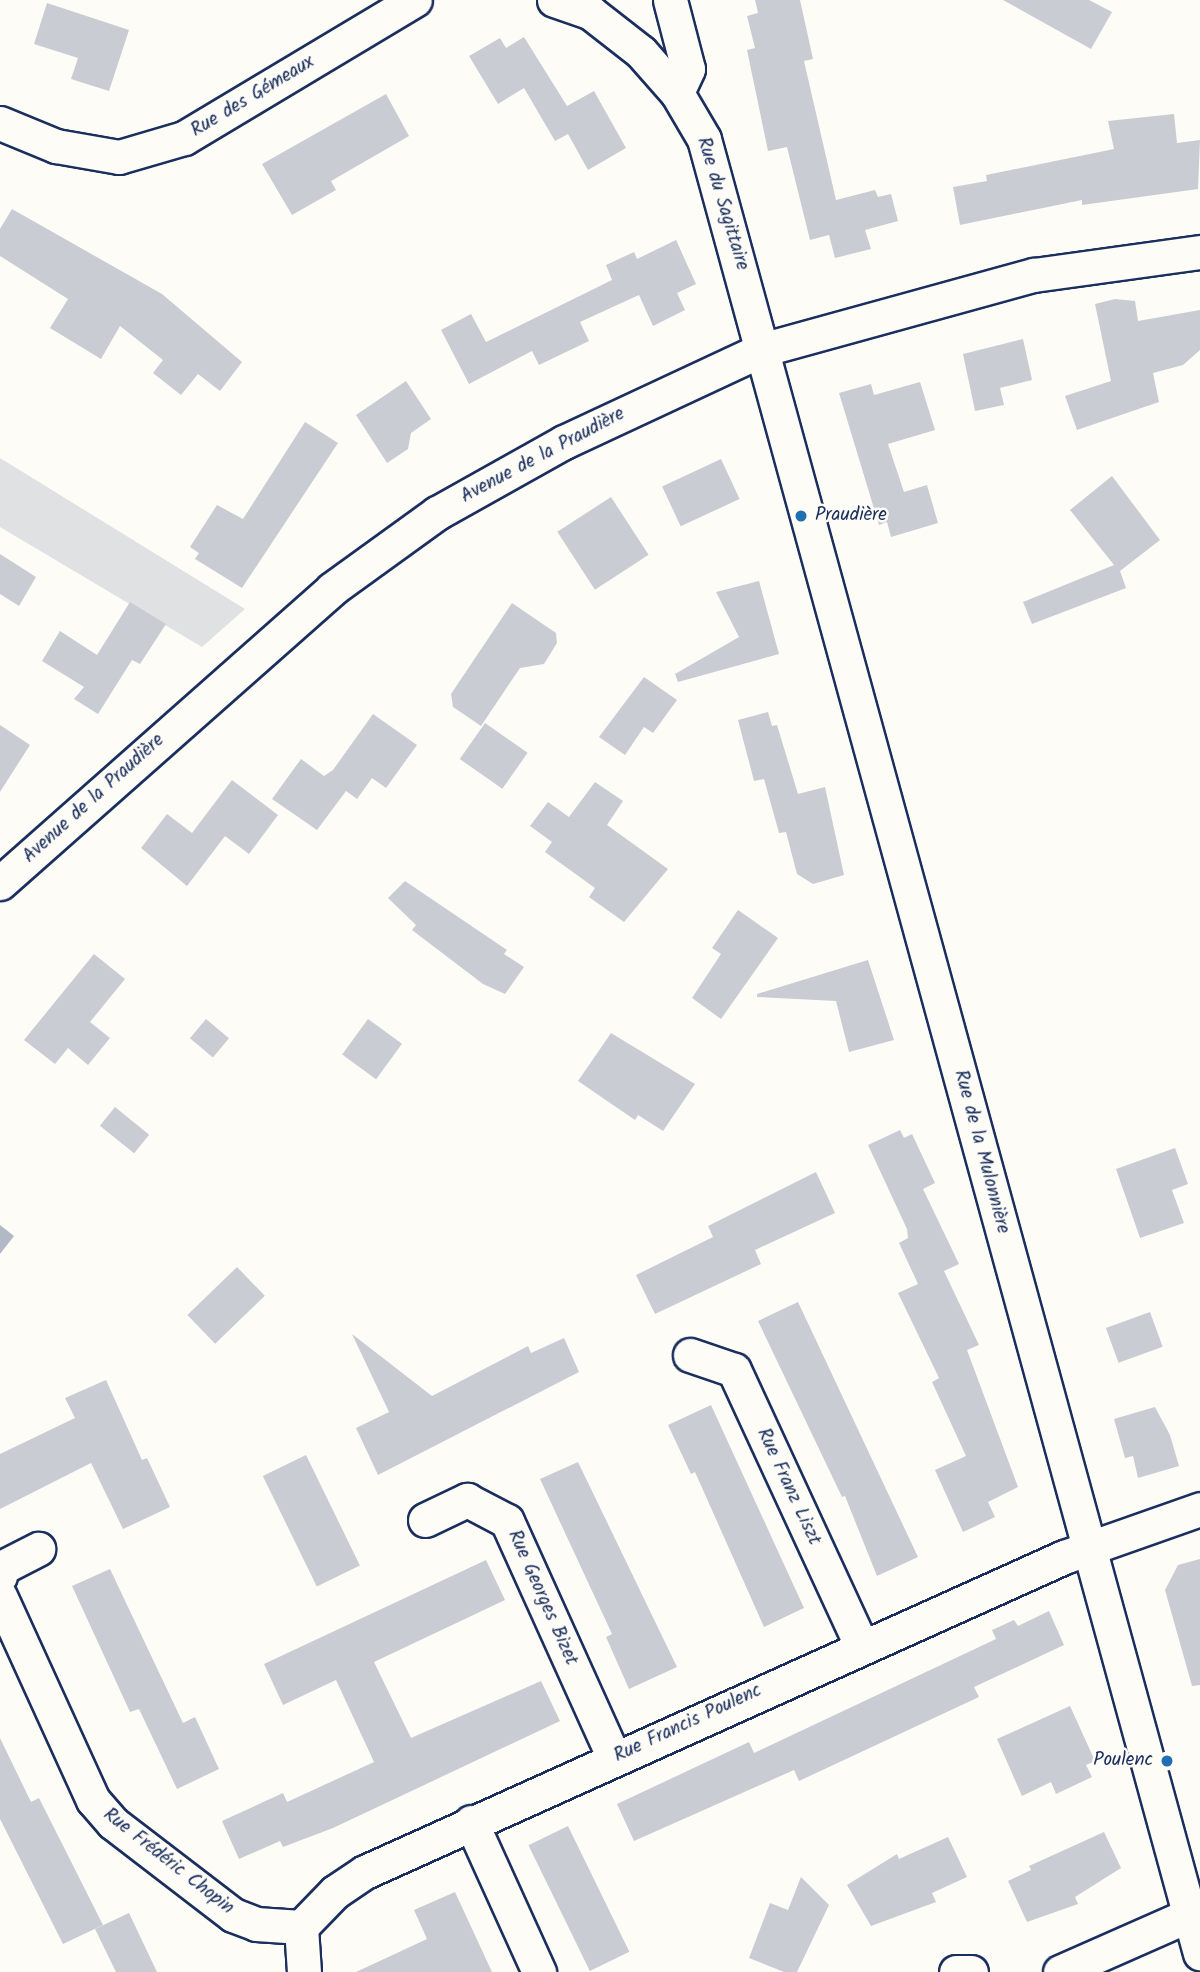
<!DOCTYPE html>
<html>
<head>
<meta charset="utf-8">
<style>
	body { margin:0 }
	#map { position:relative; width:1200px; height:1972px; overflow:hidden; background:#fdfcf7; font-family:Kalam,sans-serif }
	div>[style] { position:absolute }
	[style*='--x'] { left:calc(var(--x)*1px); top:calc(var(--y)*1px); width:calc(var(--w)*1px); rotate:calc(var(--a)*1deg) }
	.green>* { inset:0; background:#e0e1e3 }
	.water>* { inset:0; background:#b3b8c5 }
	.building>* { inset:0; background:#c9ccd3; transform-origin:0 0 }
	.roads { filter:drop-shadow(2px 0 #1b2f5e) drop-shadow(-2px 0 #1b2f5e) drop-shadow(0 2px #1b2f5e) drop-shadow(0 -2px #1b2f5e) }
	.street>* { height:33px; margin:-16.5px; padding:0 16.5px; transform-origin:16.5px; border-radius:16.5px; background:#fdfcf7 }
	.dots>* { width:19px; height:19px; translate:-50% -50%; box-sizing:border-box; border:4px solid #fdfcf7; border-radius:50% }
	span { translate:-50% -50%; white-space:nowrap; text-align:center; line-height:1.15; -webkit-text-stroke:5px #fdfcf7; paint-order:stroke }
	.street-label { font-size:19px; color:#1b2f5e }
	.poi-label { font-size:19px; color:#1b2f5e }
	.left { translate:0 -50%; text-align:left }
	.right { translate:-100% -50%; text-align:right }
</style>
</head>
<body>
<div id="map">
	<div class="green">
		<div style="clip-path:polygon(0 458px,245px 609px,202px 647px,0 527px)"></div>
	</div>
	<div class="water">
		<div style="clip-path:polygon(0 1225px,14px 1236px,0 1254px)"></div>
	</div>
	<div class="building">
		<div style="clip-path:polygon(755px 0,800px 0,813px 59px,804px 61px,836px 200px,875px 190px,878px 197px,891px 194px,898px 221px,865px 230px,871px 249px,835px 258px,829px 235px,810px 240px,787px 147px,768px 151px,747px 50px,755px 48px,747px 16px,758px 13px)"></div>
		<div style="clip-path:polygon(1003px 0,1089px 0,1112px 12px,1091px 49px)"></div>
		<div style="clip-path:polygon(47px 3px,129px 30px,109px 91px,71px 79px,78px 58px,34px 44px)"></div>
		<div style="clip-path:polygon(524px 37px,567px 106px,594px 91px,626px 148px,588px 170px,568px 134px,555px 141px,524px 88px,498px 104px,469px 56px,500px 38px,506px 48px)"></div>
		<div style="clip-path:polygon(386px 94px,409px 136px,331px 181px,336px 190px,292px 215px,262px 164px)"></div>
		<div style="clip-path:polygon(1174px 114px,1177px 143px,1200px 140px,1198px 189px,1082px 205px,1082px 200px,960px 225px,953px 187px,987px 181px,986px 175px,1114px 149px,1108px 121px)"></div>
		<div style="clip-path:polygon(12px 209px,162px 294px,242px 362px,220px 391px,198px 374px,181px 395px,153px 373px,163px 360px,120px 326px,101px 359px,50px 328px,68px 299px,0 256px,0 229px)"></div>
		<div style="clip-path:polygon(676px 240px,696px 284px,677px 293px,685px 310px,653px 326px,639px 295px,580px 322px,589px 341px,539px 365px,532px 351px,469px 384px,441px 330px,471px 314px,486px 342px,612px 280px,606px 265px,634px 252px,637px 259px)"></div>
		<div style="clip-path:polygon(1115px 299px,1135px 301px,1138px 321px,1200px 310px,1200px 350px,1183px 365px,1153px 373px,1159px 402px,1077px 430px,1065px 396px,1111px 381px,1095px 304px)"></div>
		<div style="clip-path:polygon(1023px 339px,1032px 380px,1000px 388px,1004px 405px,975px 411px,963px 354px)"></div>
		<div style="clip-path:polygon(406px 381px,431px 419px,411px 433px,408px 449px,387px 463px,356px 415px)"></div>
		<div style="clip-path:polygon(920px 382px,935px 430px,888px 444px,904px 492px,927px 485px,938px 523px,891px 537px,887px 522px,879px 525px,839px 393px,871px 384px,874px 395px)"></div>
		<div style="clip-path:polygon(305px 422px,338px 443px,242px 588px,195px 559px,199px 553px,190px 547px,217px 505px,243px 519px)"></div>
		<div style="left:721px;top:459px;width:44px;height:65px;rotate:65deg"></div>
		<div style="clip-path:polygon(1112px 476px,1160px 540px,1120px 571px,1126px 588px,1032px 624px,1023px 602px,1114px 565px,1070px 510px)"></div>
		<div style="left:611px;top:497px;width:69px;height:64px;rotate:57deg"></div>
		<div style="clip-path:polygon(0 554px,36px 577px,19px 606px,0 594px)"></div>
		<div style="clip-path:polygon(759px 581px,779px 654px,678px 682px,675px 674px,739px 637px,716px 592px)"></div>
		<div style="clip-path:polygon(130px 602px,166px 624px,140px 664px,132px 660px,98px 714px,74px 699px,84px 687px,42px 661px,60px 631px,97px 655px)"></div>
		<div style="clip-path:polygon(512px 603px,556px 633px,557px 643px,544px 664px,520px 668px,481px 726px,453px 707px,451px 694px)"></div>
		<div style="clip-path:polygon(644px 677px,677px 700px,653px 733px,644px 727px,625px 755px,599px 737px)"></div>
		<div style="clip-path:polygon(768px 712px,772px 726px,777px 725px,798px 794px,825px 787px,844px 875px,813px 884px,797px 874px,786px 832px,779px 833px,764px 779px,754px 781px,738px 720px)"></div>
		<div style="clip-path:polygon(373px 714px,417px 745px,386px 788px,372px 778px,357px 799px,346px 791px,317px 830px,272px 799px,301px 759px,324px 776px,333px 770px)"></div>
		<div style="left:485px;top:723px;width:52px;height:44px;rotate:35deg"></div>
		<div style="clip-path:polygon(0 725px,30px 745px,0 792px)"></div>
		<div style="clip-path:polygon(232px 780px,278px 815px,249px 854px,225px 836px,187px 886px,141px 848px,167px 814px,192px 833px)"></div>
		<div style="clip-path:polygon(595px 782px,623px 801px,607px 825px,668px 869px,624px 922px,589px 897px,595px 888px,545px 852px,552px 842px,530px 826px,548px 802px,569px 817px)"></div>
		<div style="clip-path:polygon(405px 881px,507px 950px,504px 954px,524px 967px,505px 994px,483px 984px,412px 930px,416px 925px,388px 898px)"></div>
		<div style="clip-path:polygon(738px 910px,778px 938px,721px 1019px,692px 998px,721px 954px,712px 948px)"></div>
		<div style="clip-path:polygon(94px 954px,125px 979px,90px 1022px,110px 1038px,88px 1065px,68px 1048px,55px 1064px,24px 1040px)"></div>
		<div style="clip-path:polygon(868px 960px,894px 1040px,849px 1052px,836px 1001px,757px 997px,757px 994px)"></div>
		<div style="left:206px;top:1019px;width:30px;height:25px;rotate:40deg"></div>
		<div style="left:368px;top:1019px;width:42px;height:44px;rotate:36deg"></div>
		<div style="clip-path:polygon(611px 1033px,695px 1084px,663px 1131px,638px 1115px,635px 1120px,578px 1081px)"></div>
		<div style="left:115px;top:1107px;width:44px;height:24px;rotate:39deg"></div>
		<div style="clip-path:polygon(900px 1130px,904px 1138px,912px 1134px,935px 1183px,923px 1189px,959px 1264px,944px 1271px,979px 1345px,967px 1350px,1018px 1487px,988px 1502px,995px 1517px,963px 1532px,935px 1470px,966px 1456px,932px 1382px,939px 1378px,898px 1293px,918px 1284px,899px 1243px,908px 1238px,907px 1229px,868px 1145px)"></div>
		<div style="clip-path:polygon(1175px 1148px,1188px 1184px,1172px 1190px,1184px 1223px,1140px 1238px,1116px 1169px)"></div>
		<div style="clip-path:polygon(816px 1172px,835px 1213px,755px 1250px,761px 1264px,655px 1314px,636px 1275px,713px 1237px,708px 1226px)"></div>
		<div style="left:237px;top:1267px;width:40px;height:69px;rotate:46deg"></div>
		<div style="clip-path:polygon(798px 1302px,918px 1557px,877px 1576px,845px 1496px,842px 1497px,758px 1321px)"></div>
		<div style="left:1150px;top:1312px;width:37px;height:47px;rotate:70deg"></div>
		<div style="clip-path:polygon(352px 1334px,432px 1396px,528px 1346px,531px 1353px,564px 1338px,579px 1372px,378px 1475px,356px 1428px,389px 1412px)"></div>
		<div style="clip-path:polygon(106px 1380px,142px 1460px,147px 1458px,170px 1507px,123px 1529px,91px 1463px,0 1509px,0 1454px,75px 1418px,65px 1398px)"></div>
		<div style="clip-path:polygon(711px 1405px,804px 1608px,764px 1627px,695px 1472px,691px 1474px,668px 1425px)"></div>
		<div style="clip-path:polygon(1155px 1407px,1170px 1435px,1179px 1466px,1138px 1478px,1133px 1456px,1125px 1458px,1114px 1419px)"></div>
		<div style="left:306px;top:1455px;width:123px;height:48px;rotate:64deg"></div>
		<div style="clip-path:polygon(578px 1462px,677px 1667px,629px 1689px,606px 1637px,612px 1634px,540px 1479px)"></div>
		<div style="clip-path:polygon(1200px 1559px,1200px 1685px,1192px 1686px,1165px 1590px,1178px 1565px)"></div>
		<div style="clip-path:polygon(486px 1560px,505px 1600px,374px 1662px,411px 1738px,541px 1681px,560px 1721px,333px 1828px,283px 1847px,280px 1841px,239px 1859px,222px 1821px,283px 1793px,287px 1802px,374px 1762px,336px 1680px,283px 1705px,264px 1664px)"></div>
		<div style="clip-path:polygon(110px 1569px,183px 1723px,195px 1717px,219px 1769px,177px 1789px,139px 1709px,130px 1712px,72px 1586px)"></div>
		<div style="clip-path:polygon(1049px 1611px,1064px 1645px,974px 1687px,979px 1697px,799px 1781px,794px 1770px,634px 1841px,617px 1804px,749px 1742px,754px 1753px,996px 1639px,992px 1630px,1014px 1620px,1018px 1626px)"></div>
		<div style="clip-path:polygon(1070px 1706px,1095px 1761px,1086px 1765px,1092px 1777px,1056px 1794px,1051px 1782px,1022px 1796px,997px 1739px)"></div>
		<div style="clip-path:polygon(0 1738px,31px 1802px,39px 1798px,103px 1925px,63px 1944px,0 1819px)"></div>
		<div style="left:568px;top:1826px;width:140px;height:44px;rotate:64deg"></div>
		<div style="clip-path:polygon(1104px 1832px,1121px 1868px,1075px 1897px,1078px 1904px,1027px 1922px,1008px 1881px,1031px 1870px,1029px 1866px)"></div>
		<div style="clip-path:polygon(948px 1837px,967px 1877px,932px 1893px,936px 1902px,871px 1926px,847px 1885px,897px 1854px,899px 1859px)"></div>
		<div style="clip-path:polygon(801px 1877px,829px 1905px,797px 1972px,784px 1972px,749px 1958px,770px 1903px,788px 1910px)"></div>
		<div style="clip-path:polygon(455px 1892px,492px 1972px,356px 1972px,427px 1939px,414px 1910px)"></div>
		<div style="clip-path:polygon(129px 1913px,157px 1972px,116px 1972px,95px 1929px)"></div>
	</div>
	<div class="roads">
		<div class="street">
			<div style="--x:554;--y:0;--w:39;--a:19"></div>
			<div style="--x:591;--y:13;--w:63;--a:38"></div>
			<div style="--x:641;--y:52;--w:55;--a:48.7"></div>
			<div style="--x:677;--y:93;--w:53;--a:59.6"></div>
			<div style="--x:704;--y:139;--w:1881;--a:74.71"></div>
			<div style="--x:670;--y:0;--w:71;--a:75.4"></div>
			<div style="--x:688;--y:69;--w:26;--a:115"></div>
			<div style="--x:0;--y:123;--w:61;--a:22.3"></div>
			<div style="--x:56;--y:146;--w:64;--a:9.9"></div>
			<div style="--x:119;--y:157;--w:68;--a:-16.3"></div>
			<div style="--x:184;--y:138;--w:269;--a:-30.9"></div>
			<div style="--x:0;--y:883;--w:443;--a:-41.5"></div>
			<div style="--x:332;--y:589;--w:130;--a:-35.9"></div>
			<div style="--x:437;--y:513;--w:145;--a:-29.2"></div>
			<div style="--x:564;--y:442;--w:217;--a:-25"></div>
			<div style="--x:761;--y:350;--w:283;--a:-15.4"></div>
			<div style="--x:1034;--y:275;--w:168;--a:-7.9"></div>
			<div style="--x:690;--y:1355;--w:46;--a:18.8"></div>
			<div style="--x:734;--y:1370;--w:303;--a:65.2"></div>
			<div style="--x:425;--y:1520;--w:47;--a:-25.5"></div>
			<div style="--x:467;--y:1500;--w:45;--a:27.7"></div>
			<div style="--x:507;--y:1521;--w:260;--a:65.7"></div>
			<div style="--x:0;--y:1576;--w:8;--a:-83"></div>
			<div style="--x:1;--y:1568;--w:42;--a:-27.2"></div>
			<div style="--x:0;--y:1596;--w:224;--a:65.5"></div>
			<div style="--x:93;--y:1800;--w:30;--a:49"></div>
			<div style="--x:113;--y:1823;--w:151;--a:37.5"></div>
			<div style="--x:233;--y:1915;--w:25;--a:21"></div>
			<div style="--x:256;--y:1924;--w:45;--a:3.8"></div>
			<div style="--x:471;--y:1822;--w:165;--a:65.6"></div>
			<div style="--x:301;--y:1927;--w:49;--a:-45.8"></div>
			<div style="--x:335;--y:1892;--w:36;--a:-34"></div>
			<div style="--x:365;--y:1872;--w:767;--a:-24.26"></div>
			<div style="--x:1064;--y:1557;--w:144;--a:-19.4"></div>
			<div style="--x:301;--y:1927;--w:45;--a:86.2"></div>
			<div style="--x:956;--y:1972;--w:15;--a:0"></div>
			<div style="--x:1060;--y:1972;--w:141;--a:-23.8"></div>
		</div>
	</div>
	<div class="dots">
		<div style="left:801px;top:516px;background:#1f6fb2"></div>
		<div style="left:1167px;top:1761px;background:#1f6fb2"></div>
	</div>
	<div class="street-label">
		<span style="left:253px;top:97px;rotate:-31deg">Rue des Gémeaux</span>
		<span style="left:722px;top:204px;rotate:73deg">Rue du Sagittaire</span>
		<span style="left:543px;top:456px;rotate:-28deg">Avenue de la Praudière</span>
		<span style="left:94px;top:799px;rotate:-42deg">Avenue de la Praudière</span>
		<span style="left:981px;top:1152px;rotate:75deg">Rue de la Mulonnière</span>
		<span style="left:788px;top:1487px;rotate:65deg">Rue Franz Liszt</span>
		<span style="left:542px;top:1598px;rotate:66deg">Rue Georges Bizet</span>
		<span style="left:688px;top:1724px;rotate:-25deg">Rue Francis Poulenc</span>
		<span style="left:168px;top:1862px;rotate:38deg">Rue Frédéric Chopin</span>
	</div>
	<div class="poi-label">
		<span class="left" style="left:815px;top:516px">Praudière</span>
		<span class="right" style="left:1153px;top:1761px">Poulenc</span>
	</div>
</div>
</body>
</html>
